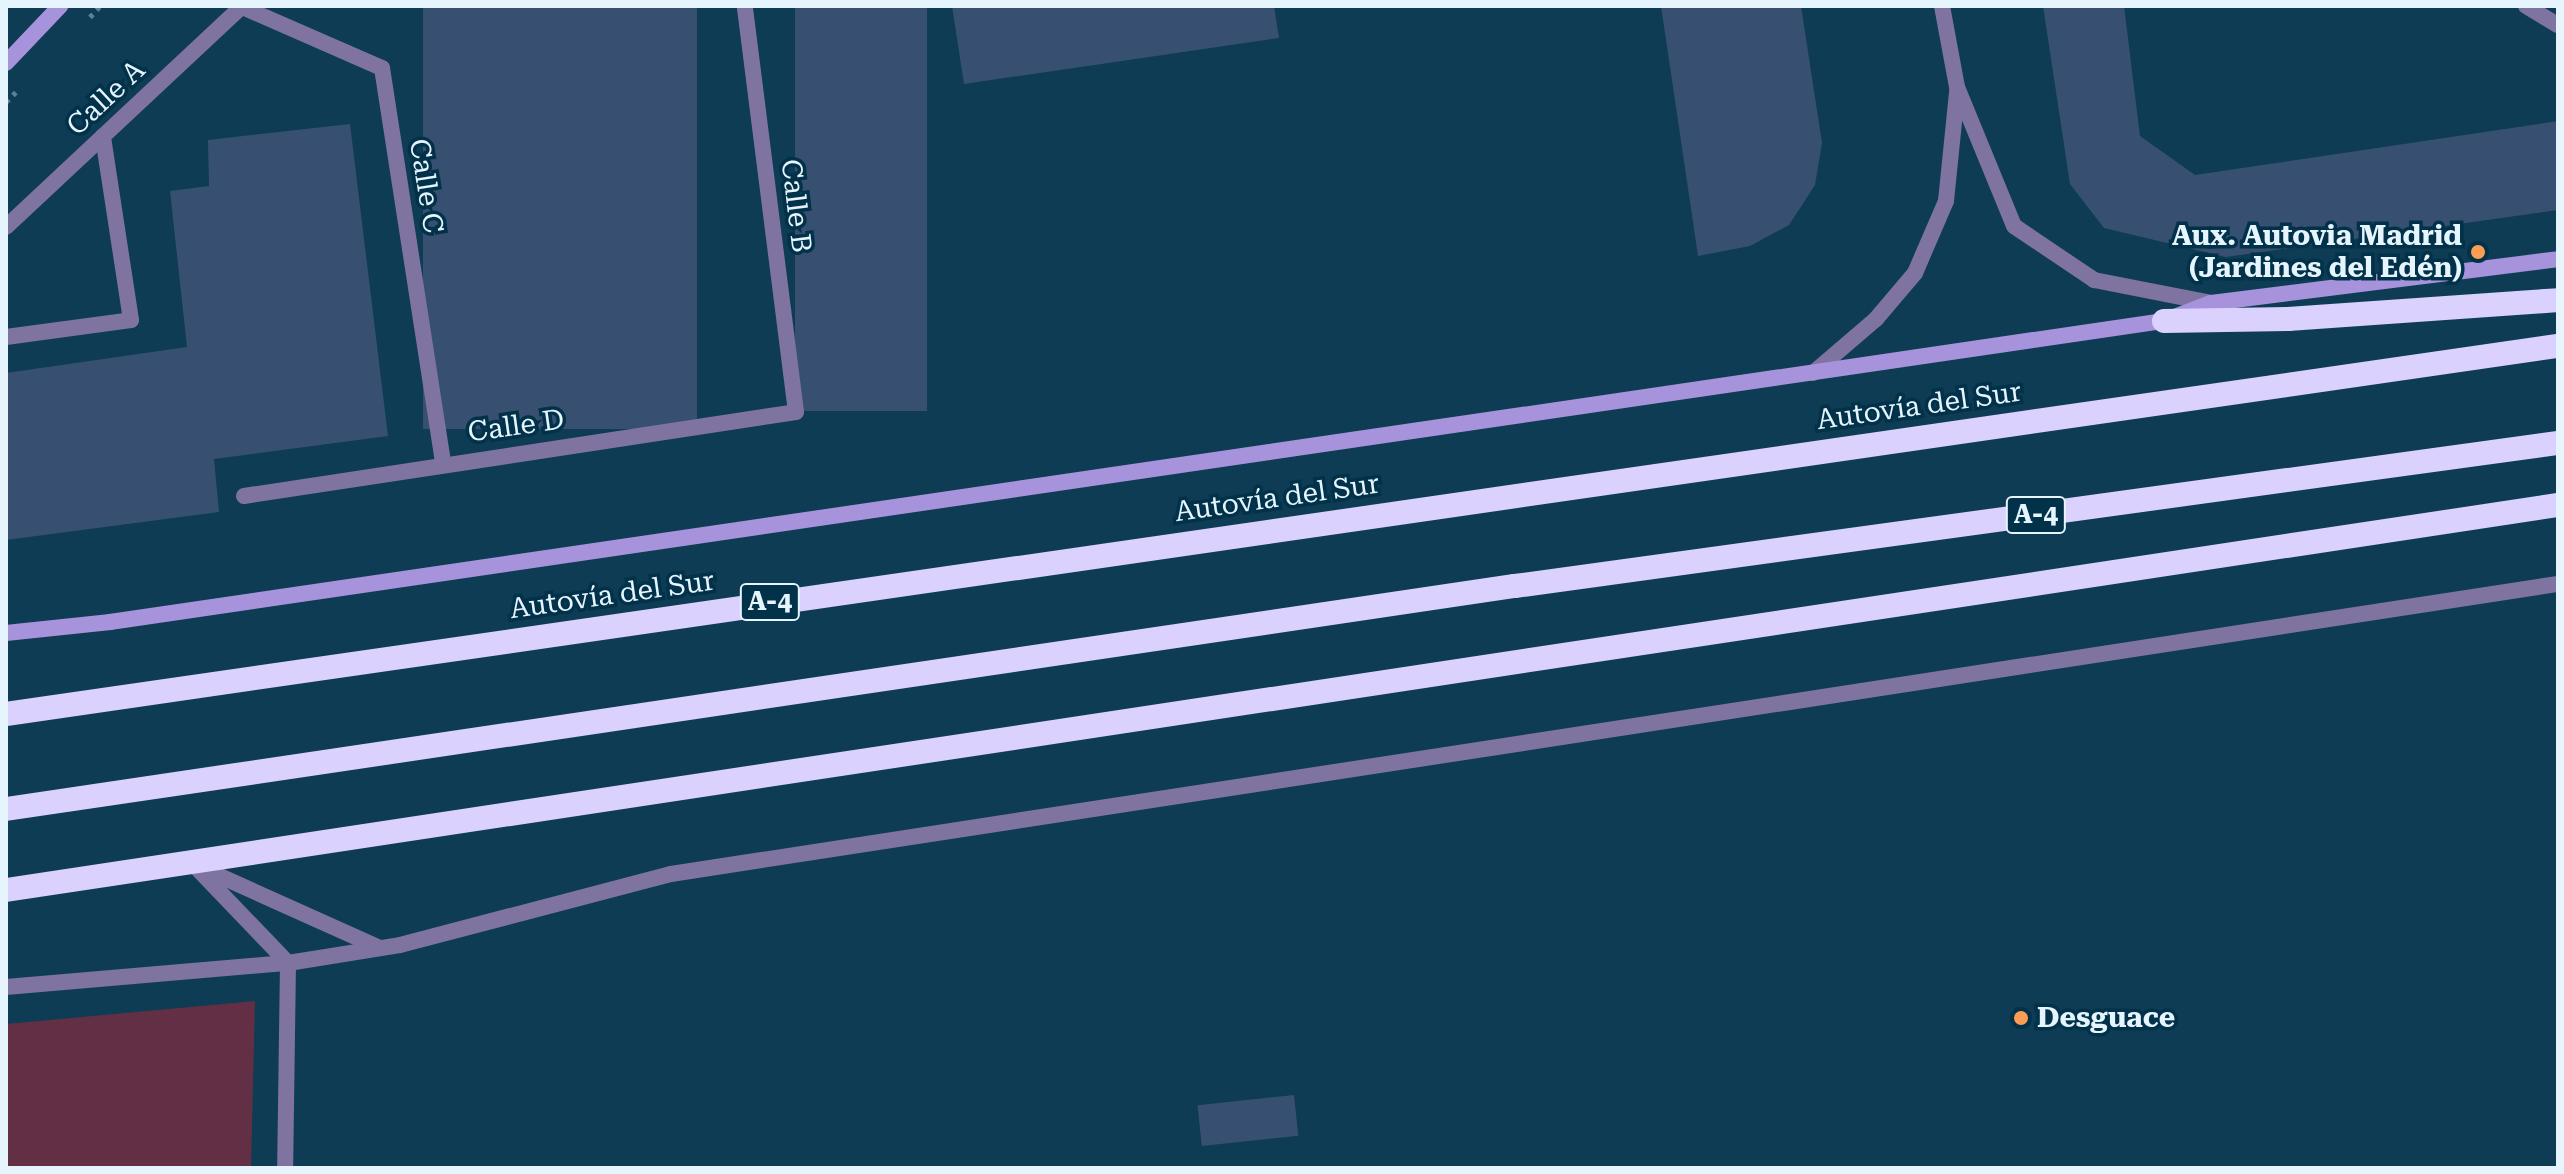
<!DOCTYPE html>
<html>
<head>
<meta charset="utf-8">
<style>
	body { margin:0 }
	#map { position:relative; width:2564px; height:1174px; overflow:hidden; background:#0e3c54; font-family:"Roboto Serif",serif }
	div>[style] { position:absolute }
	.green>* { inset:0; background:#632f44 }
	.building>* { inset:0; background:#375071; transform-origin:0 0 }
	.path>* { height:5px; margin-top:-2.5px; transform-origin:0; background:repeating-linear-gradient(90deg,#5e8093 0 4px,transparent 0 10px) }
	.lane>* { height:16px; margin:-8px; padding:0 8px; transform-origin:8px; border-radius:8px; background:#7f73a1 }
	.street>* { height:16px; margin:-8px; padding:0 8px; transform-origin:8px; border-radius:8px; background:#7f73a1 }
	.secondary>* { height:16px; margin:-8px; padding:0 8px; transform-origin:8px; border-radius:8px; background:#a793dc }
	.highway>* { height:24px; margin:-12px; padding:0 12px; transform-origin:12px; border-radius:12px; background:#dbd1fe }
	.dots>* { width:22px; height:22px; translate:-50% -50%; box-sizing:border-box; border:4px solid #013249; border-radius:50% }
	span { translate:-50% -50%; white-space:nowrap; text-align:center; line-height:1.15; -webkit-text-stroke:7px #013249; paint-order:stroke }
	.shield-label span { padding:2px 6px; background:#013249; border:2px solid; border-radius:6px; -webkit-text-stroke-width:0 }
	.shield-label { font-size:26px; color:#e6f4fd; font-weight:700 }
	.street-label { font-size:28px; color:#e6f4fd }
	.poi-label { font-size:28px; color:#e6f4fd; font-weight:700 }
	.right { translate:-100% -50%; text-align:right }
	.left { translate:0 -50%; text-align:left }
	.frame { position:absolute; inset:0; border:8px solid #e6f4fd; pointer-events:none }
</style>
</head>
<body>
<div id="map">
	<div class="green">
		<div style="clip-path:polygon(255px 1001px,251px 1168px,6px 1168px,6px 1024px)"></div>
	</div>
	<div class="building">
		<div style="left:423px;top:6px;width:274px;height:423px"></div>
		<div style="left:795px;top:6px;width:132px;height:405px"></div>
		<div style="clip-path:polygon(952px 6px,1274px 6px,1279px 38px,964px 84px)"></div>
		<div style="clip-path:polygon(1661px 6px,1801px 6px,1822px 143px,1815px 185px,1789px 225px,1750px 246px,1698px 256px)"></div>
		<div style="clip-path:polygon(2043px 6px,2124px 6px,2140px 136px,2195px 175px,2558px 121px,2558px 210px,2226px 257px,2104px 228px,2070px 184px)"></div>
		<div style="clip-path:polygon(350px 124px,388px 436px,214px 459px,219px 512px,6px 540px,6px 373px,187px 347px,170px 191px,209px 186px,208px 140px)"></div>
		<div style="left:1294px;top:1095px;width:41px;height:97px;rotate:84deg"></div>
	</div>
	<div class="path">
		<div style="left:90px;top:17px;width:15px;rotate:-48deg"></div>
		<div style="left:6px;top:102px;width:14px;rotate:-45deg"></div>
	</div>
	<div class="lane">
		<div style="left:240px;top:6px;width:155px;rotate:23.6deg"></div>
		<div style="left:382px;top:68px;width:400px;rotate:81.2deg"></div>
		<div style="left:6px;top:227px;width:323px;rotate:-43.1deg"></div>
		<div style="left:6px;top:337px;width:126px;rotate:-7.7deg"></div>
		<div style="left:131px;top:320px;width:186px;rotate:-98.7deg"></div>
		<div style="left:244px;top:496px;width:558px;rotate:-8.65deg"></div>
		<div style="left:796px;top:412px;width:409px;rotate:-97.2deg"></div>
		<div style="left:193px;top:864px;width:205px;rotate:24.2deg"></div>
		<div style="left:6px;top:987px;width:283px;rotate:-4.9deg"></div>
		<div style="left:288px;top:963px;width:113px;rotate:-9.1deg"></div>
		<div style="left:400px;top:945px;width:280px;rotate:-14.7deg"></div>
		<div style="left:671px;top:874px;width:1909px;rotate:-8.74deg"></div>
	</div>
	<div class="street">
		<div style="left:1942px;top:6px;width:82px;rotate:79.5deg"></div>
		<div style="left:1957px;top:87px;width:150px;rotate:67.7deg"></div>
		<div style="left:2014px;top:226px;width:97px;rotate:34deg"></div>
		<div style="left:2094px;top:280px;width:119px;rotate:11.1deg"></div>
		<div style="left:2526px;top:6px;width:37px;rotate:31deg"></div>
		<div style="left:1813px;top:373px;width:83px;rotate:-40.6deg"></div>
		<div style="left:1876px;top:319px;width:60px;rotate:-49.7deg"></div>
		<div style="left:1915px;top:273px;width:78px;rotate:-66.7deg"></div>
		<div style="left:1946px;top:201px;width:110px;rotate:-84.2deg"></div>
		<div style="left:192px;top:863px;width:139px;rotate:46.2deg"></div>
		<div style="left:288px;top:963px;width:205px;rotate:90.8deg"></div>
	</div>
	<div class="secondary">
		<div style="left:6px;top:63px;width:79px;rotate:-46.5deg"></div>
		<div style="left:6px;top:633px;width:105px;rotate:-6deg"></div>
		<div style="left:110px;top:622px;width:2076px;rotate:-8.34deg"></div>
		<div style="left:2164px;top:321px;width:50px;rotate:-21deg"></div>
		<div style="left:2211px;top:303px;width:350px;rotate:-7.2deg"></div>
	</div>
	<div class="highway">
		<div style="left:2164px;top:321px;width:124px;rotate:-0.9deg"></div>
		<div style="left:2288px;top:319px;width:271px;rotate:-4deg"></div>
		<div style="left:6px;top:714px;width:2578px;rotate:-8.21deg"></div>
		<div style="left:6px;top:809px;width:1525px;rotate:-8.41deg"></div>
		<div style="left:1515px;top:586px;width:1053px;rotate:-7.81deg"></div>
		<div style="left:6px;top:890px;width:2581px;rotate:-8.58deg"></div>
	</div>
	<div class="dots">
		<div style="left:2478px;top:252px;background:#fc9d54"></div>
		<div style="left:2021px;top:1018px;background:#fc9d54"></div>
	</div>
	<div class="shield-label">
		<span style="left:2036px;top:515px">A-4</span>
		<span style="left:770px;top:602px">A-4</span>
	</div>
	<div class="street-label">
		<span style="left:106px;top:98px;rotate:-43deg">Calle A</span>
		<span style="left:426px;top:186px;rotate:81deg">Calle C</span>
		<span style="left:796px;top:206px;rotate:83deg">Calle B</span>
		<span style="left:1919px;top:406px;rotate:-8deg">Autovía del Sur</span>
		<span style="left:516px;top:426px;rotate:-8deg">Calle D</span>
		<span style="left:1277px;top:498px;rotate:-8deg">Autovía del Sur</span>
		<span style="left:612px;top:595px;rotate:-8deg">Autovía del Sur</span>
	</div>
	<div class="poi-label">
		<span class="right" style="left:2462px;top:252px">Aux. Autovia Madrid<br>(Jardines del Edén)</span>
		<span class="left" style="left:2037px;top:1018px">Desguace</span>
	</div>
	<div class="frame"></div>
</div>
</body>
</html>
